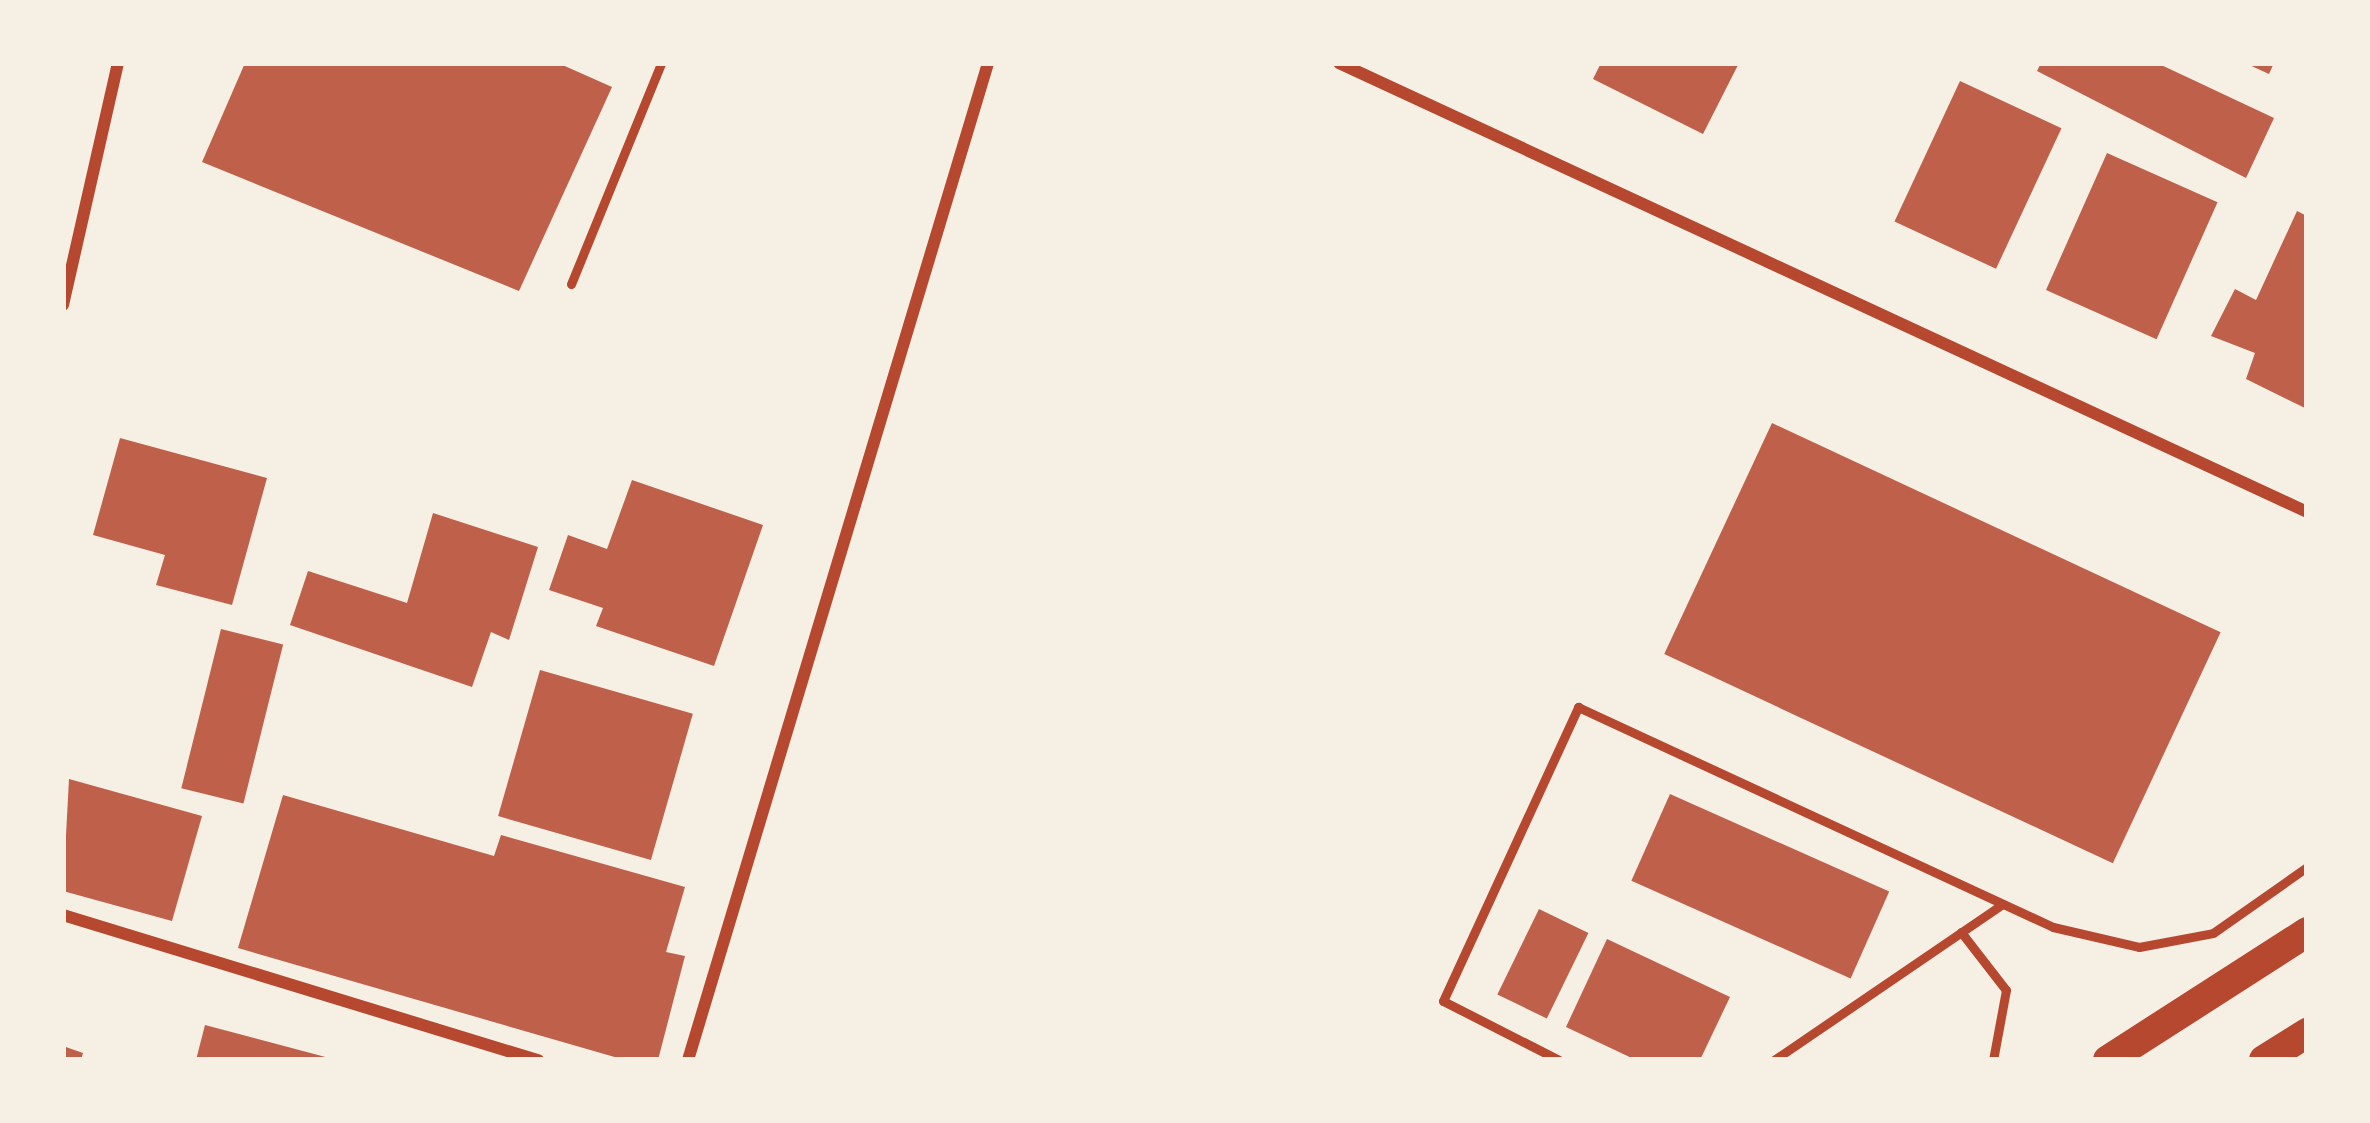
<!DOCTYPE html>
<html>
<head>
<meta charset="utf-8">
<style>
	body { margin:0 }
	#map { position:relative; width:2370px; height:1123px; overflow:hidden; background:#f6efe4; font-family:"DejaVu Sans",sans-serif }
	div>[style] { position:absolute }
	.building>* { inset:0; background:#bf614a; transform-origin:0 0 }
	.service>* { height:9px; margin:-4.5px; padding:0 4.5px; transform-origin:4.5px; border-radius:4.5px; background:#b5482f }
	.minor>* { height:12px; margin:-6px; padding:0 6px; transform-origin:6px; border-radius:6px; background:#b5482f }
	.primary>* { height:30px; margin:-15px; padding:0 15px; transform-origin:15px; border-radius:15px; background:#b5482f }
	span { translate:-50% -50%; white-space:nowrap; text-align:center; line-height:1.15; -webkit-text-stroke:12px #f6efe4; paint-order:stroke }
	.frame { position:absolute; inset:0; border:66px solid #f6efe4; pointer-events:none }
</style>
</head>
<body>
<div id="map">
	<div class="building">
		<div style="clip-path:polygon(245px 63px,558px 63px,612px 87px,519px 291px,202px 162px)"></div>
		<div style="clip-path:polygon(1601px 63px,1739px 63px,1703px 134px,1593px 79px)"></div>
		<div style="clip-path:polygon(2041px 63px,2157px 63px,2274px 118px,2246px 178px,2037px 71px)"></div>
		<div style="clip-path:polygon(2245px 63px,2274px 63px,2269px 74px)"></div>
		<div style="left:1960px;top:81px;width:112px;height:155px;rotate:25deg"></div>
		<div style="left:2107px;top:153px;width:121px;height:150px;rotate:24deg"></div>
		<div style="clip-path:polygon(2297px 211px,2307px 216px,2307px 409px,2246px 379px,2255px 353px,2211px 336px,2235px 289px,2256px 300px)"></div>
		<div style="left:1772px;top:423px;width:495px;height:255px;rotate:25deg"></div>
		<div style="clip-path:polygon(120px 438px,267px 478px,232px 605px,156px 585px,165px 555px,93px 535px)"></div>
		<div style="clip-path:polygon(632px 480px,763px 525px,714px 666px,596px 626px,603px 608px,549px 590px,568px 535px,607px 549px)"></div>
		<div style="clip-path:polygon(433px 513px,538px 547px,509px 640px,491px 632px,472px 687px,290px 625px,308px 571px,407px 603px)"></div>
		<div style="left:221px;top:629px;width:64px;height:164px;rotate:14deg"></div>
		<div style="left:540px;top:670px;width:159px;height:152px;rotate:16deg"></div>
		<div style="clip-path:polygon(69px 779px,202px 816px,172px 921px,63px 891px)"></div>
		<div style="left:1670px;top:794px;width:240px;height:95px;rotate:24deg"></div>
		<div style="clip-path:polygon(283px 795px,494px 856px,501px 835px,685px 887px,666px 952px,685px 956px,658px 1060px,625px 1060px,238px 948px)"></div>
		<div style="left:1539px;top:909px;width:55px;height:95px;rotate:26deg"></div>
		<div style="clip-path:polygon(1607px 939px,1730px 997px,1700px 1060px,1636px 1060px,1566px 1027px)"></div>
		<div style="clip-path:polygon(205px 1025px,333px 1059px,333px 1060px,196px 1060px)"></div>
		<div style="clip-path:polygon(63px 1046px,83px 1053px,81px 1060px,63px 1060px)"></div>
	</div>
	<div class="service">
		<div style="left:571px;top:284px;width:239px;rotate:-67.8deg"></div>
		<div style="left:1961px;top:932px;width:73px;rotate:52.2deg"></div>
		<div style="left:2006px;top:990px;width:71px;rotate:100.5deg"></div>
		<div style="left:1559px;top:1060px;width:130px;rotate:-153deg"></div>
		<div style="left:1443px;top:1001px;width:324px;rotate:-65.3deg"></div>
		<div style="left:1578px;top:707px;width:523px;rotate:24.85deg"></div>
		<div style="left:2053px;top:927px;width:88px;rotate:13.1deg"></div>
		<div style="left:2139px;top:947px;width:75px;rotate:-10.7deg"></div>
		<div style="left:2213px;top:933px;width:115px;rotate:-35.1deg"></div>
		<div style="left:1774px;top:1060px;width:277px;rotate:-34.3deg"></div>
	</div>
	<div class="minor">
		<div style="left:1339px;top:63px;width:1067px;rotate:24.88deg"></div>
		<div style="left:63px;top:305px;width:248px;rotate:-77.2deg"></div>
		<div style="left:63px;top:915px;width:497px;rotate:17deg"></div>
		<div style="left:688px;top:1060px;width:1041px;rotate:-73.25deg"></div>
	</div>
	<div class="primary">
		<div style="left:2108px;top:1060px;width:237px;rotate:-32.7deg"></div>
		<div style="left:2264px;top:1060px;width:51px;rotate:-32.1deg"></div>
	</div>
	<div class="frame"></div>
</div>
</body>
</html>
